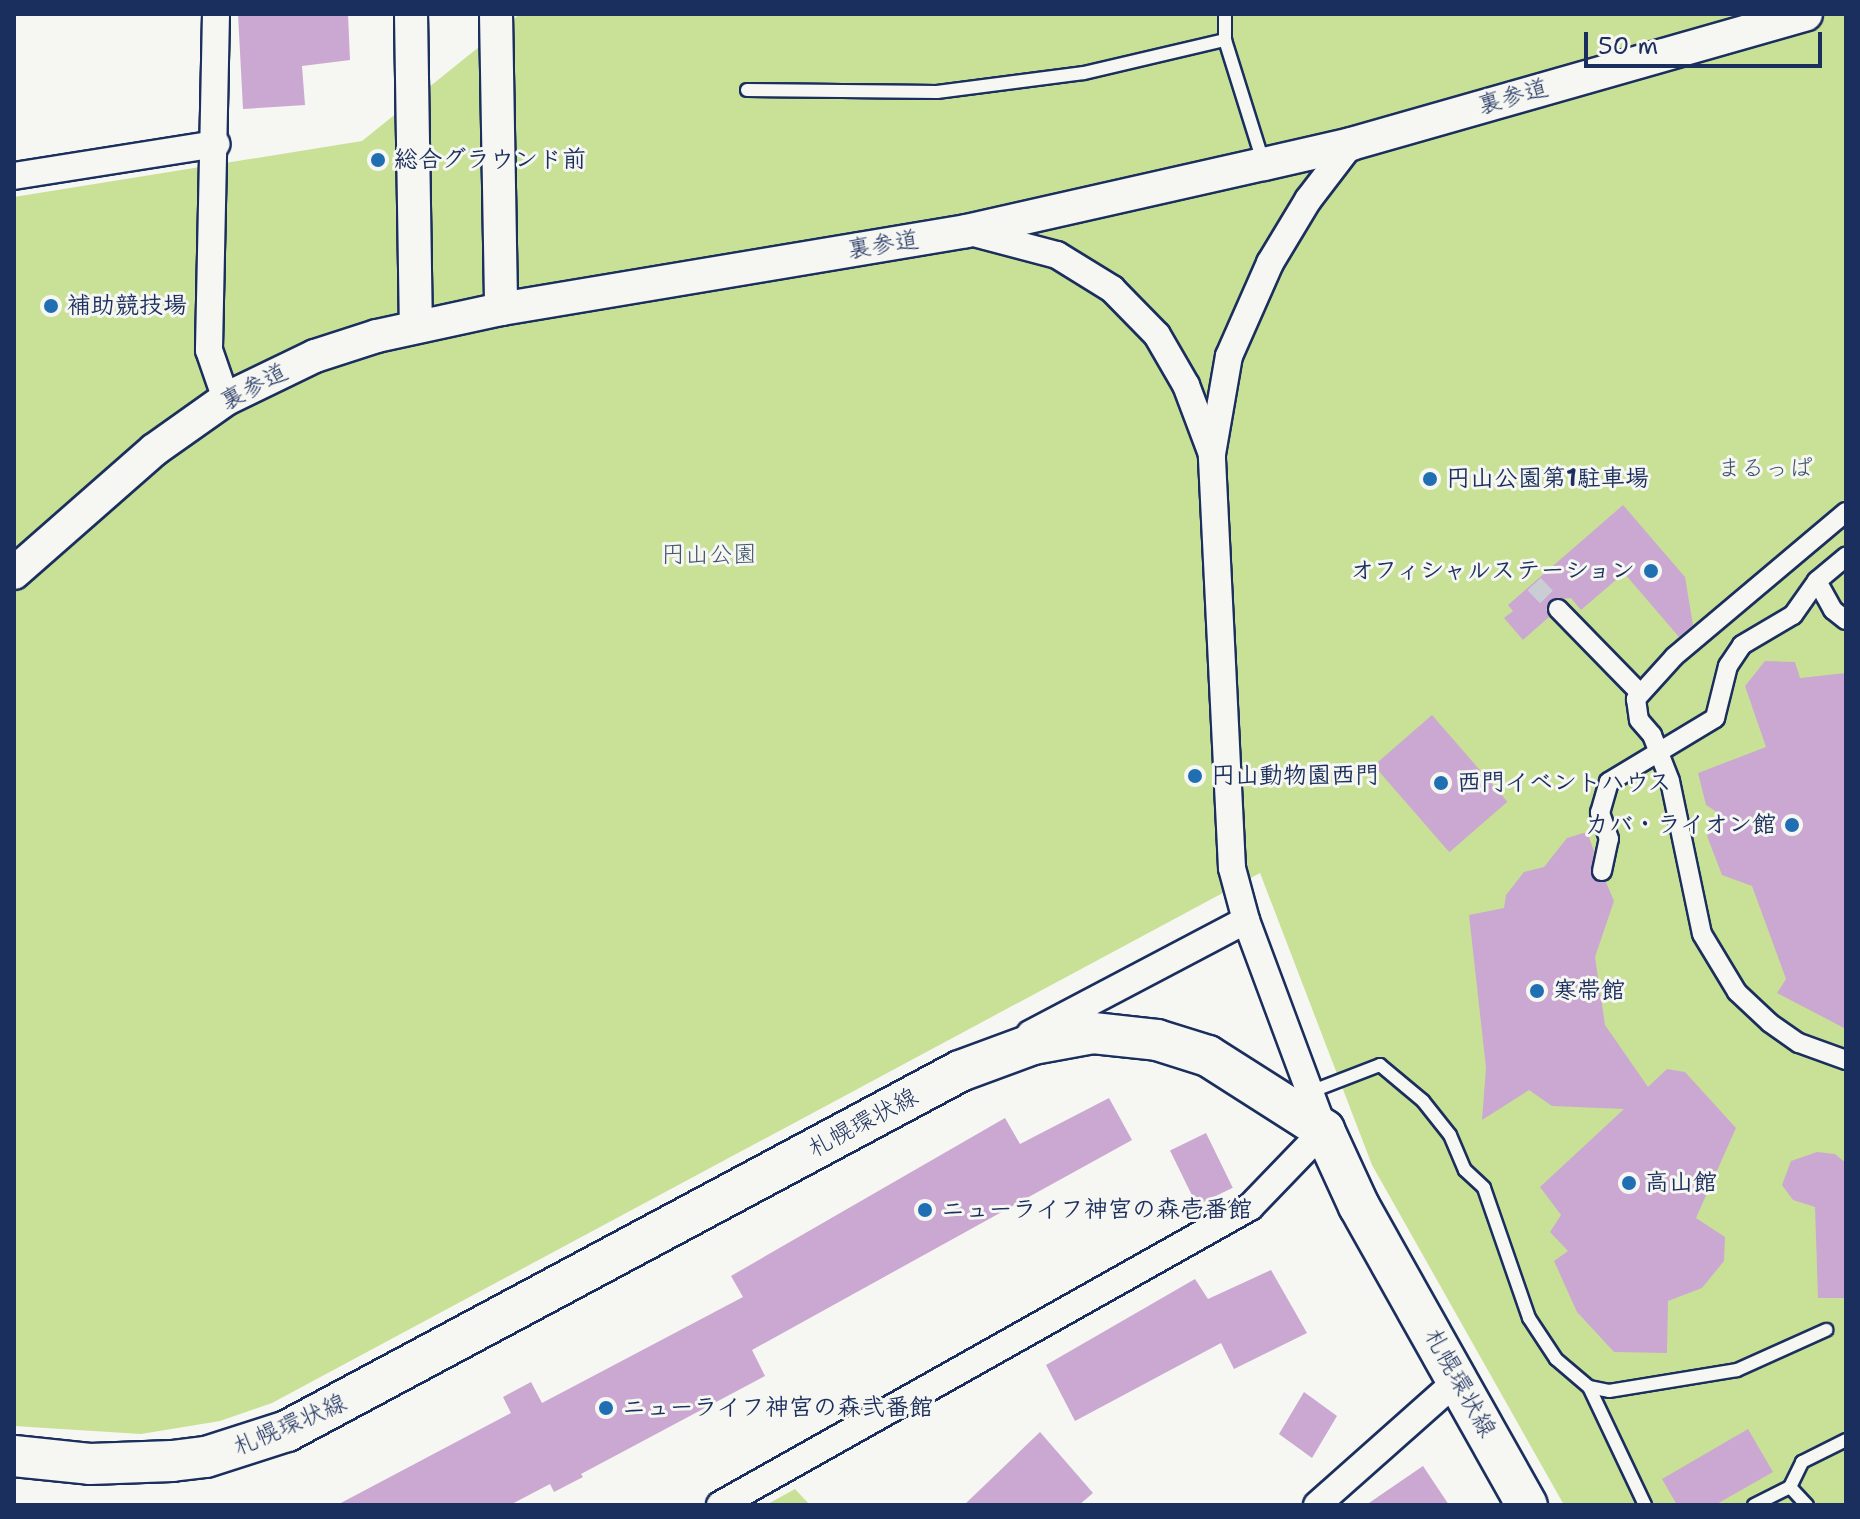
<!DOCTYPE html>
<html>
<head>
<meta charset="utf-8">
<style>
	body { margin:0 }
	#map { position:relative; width:1860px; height:1519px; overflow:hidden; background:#f6f6f2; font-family:"Shantell Sans","Klee One",sans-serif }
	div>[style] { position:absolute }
	.green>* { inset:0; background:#c9e197 }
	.building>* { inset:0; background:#cba8d1; transform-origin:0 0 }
	.pedestrian-tunnel>* { height:18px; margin-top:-9px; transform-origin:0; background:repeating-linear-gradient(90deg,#caced4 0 18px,transparent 0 27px) }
	.roads { filter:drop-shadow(2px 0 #1b2f5e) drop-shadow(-2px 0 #1b2f5e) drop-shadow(0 2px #1b2f5e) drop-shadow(0 -2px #1b2f5e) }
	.service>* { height:12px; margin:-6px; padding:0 6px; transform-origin:6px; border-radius:6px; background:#f6f6f2 }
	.pedestrian>* { height:18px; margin:-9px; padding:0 9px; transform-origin:9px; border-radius:9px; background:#f6f6f2 }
	.minor>* { height:26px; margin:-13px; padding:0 13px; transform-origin:13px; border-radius:13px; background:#f6f6f2 }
	.tertiary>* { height:32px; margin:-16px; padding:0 16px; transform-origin:16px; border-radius:16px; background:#f6f6f2 }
	.primary>* { height:40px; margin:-20px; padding:0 20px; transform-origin:20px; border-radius:20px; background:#f6f6f2 }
	.dots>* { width:22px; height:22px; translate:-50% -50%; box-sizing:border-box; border:4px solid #f6f6f2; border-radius:50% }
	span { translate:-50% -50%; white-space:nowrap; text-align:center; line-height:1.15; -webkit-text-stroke:6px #f6f6f2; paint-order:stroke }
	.street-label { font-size:24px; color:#1b2f5e }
	.poi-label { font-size:24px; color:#1b2f5e; font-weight:700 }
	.left { translate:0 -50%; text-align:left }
	.right { translate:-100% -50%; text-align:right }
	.park-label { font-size:24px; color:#3e5369 }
	.frame { position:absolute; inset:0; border:16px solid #1b2f5e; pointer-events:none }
	.scale { position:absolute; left:1584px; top:32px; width:238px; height:36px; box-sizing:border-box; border:4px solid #1b2f5e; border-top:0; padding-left:10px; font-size:24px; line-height:28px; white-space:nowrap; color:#1b2f5e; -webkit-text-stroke:6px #f6f6f2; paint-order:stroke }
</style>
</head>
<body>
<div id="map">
	<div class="green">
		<div style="clip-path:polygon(520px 14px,1846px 14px,1846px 1505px,1564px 1505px,1372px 1165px,1260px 873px,272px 1403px,220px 1421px,141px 1434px,14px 1426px,14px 197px,362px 141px)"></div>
		<div style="clip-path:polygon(795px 1489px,810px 1505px,766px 1505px)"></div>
	</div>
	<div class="building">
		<div style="clip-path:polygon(238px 14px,348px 14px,350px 60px,302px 66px,305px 105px,243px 109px)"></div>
		<div style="clip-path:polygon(1623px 505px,1685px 577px,1693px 625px,1679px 637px,1624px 573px,1581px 610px,1571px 598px,1550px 600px,1549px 617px,1523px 640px,1504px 618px,1513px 611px,1508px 605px)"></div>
		<div style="clip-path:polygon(1765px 661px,1795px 662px,1800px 678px,1846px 673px,1846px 1029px,1777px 993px,1786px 979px,1752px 886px,1722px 875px,1707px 836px,1723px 816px,1706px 805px,1698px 773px,1766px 747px,1745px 686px)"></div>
		<div style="left:1432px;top:715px;width:115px;height:77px;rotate:49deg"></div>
		<div style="clip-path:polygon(1587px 832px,1594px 851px,1591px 875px,1606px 882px,1614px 901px,1595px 957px,1605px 1025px,1648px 1087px,1667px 1069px,1685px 1072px,1736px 1128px,1696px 1218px,1725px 1237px,1724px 1261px,1702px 1288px,1668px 1301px,1667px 1353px,1614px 1352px,1577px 1312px,1554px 1261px,1568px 1251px,1550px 1232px,1561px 1215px,1540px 1187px,1624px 1109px,1552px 1106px,1529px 1090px,1482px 1120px,1486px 1068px,1469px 915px,1504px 908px,1506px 895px,1524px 872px,1544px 867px,1567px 838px)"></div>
		<div style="clip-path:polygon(1109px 1098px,1132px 1140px,752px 1350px,765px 1376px,581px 1474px,583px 1477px,554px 1492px,550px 1484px,510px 1505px,337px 1505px,511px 1413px,503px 1397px,531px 1382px,542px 1403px,743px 1297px,731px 1276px,1005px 1118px,1020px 1144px)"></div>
		<div style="left:1206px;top:1133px;width:61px;height:40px;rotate:64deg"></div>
		<div style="clip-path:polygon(1817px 1152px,1835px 1154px,1846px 1163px,1846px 1298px,1818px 1298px,1815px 1207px,1793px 1200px,1782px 1185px,1791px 1161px)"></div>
		<div style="clip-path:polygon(1271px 1270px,1307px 1333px,1234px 1369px,1221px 1343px,1075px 1421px,1046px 1365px,1195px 1279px,1208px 1299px)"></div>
		<div style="clip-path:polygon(1304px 1392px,1337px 1416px,1312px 1458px,1279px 1434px)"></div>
		<div style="clip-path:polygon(1748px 1429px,1773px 1472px,1715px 1505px,1677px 1505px,1662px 1479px)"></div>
		<div style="clip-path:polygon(1040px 1432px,1093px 1493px,1079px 1505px,964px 1505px)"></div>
		<div style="clip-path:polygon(1423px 1466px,1449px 1505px,1366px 1505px)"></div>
	</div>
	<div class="pedestrian-tunnel">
		<div style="left:1534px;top:584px;width:35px;rotate:46deg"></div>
	</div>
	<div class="roads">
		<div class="service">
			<div style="left:1225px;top:14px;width:26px;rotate:90deg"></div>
			<div style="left:1225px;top:40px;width:127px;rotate:72.6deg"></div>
			<div style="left:747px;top:90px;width:190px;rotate:0.6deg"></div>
			<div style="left:937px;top:92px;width:148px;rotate:-7.4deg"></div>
			<div style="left:1084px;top:73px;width:145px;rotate:-13.2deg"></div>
			<div style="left:1310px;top:1092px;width:75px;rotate:-21.1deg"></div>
			<div style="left:1380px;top:1065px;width:56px;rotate:39.9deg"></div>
			<div style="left:1423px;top:1101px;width:43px;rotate:51.5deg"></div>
			<div style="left:1450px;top:1135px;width:38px;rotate:67deg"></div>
			<div style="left:1465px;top:1170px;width:26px;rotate:43deg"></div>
			<div style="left:1484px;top:1188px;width:138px;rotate:70.9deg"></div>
			<div style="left:1529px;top:1318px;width:49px;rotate:56.6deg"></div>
			<div style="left:1556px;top:1359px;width:43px;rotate:40.3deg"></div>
			<div style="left:1589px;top:1387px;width:131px;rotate:64.6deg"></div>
			<div style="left:1589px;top:1387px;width:20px;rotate:11deg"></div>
			<div style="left:1609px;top:1391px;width:130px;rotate:-9.3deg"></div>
			<div style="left:1737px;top:1370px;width:98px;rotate:-24.2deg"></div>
			<div style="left:1790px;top:1487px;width:25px;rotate:47deg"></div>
			<div style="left:1754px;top:1505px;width:40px;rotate:-26.6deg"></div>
			<div style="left:1790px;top:1487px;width:28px;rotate:-64deg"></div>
			<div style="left:1802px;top:1462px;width:49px;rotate:-26.6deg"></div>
		</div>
		<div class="pedestrian">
			<div style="left:1846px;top:512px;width:225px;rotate:139.9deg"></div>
			<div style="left:1674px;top:657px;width:57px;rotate:132.1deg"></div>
			<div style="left:1636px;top:699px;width:21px;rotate:82deg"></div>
			<div style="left:1639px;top:720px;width:20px;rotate:49deg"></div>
			<div style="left:1652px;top:735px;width:49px;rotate:68.6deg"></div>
			<div style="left:1670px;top:781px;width:156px;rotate:78.2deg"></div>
			<div style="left:1702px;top:934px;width:68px;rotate:58.9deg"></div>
			<div style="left:1737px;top:992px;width:45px;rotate:43.2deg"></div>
			<div style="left:1770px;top:1023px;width:35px;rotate:35deg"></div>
			<div style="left:1799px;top:1043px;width:50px;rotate:19.9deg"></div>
			<div style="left:1817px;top:581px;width:33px;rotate:61deg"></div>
			<div style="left:1833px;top:610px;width:16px;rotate:38deg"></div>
			<div style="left:1558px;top:609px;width:117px;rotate:45.7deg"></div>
			<div style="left:1602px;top:871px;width:33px;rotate:-78deg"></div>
			<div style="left:1609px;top:839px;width:28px;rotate:-109deg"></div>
			<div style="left:1600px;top:813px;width:32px;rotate:-74deg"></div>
			<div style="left:1609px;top:782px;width:124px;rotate:-31.1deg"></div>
			<div style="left:1715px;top:718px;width:54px;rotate:-76deg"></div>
			<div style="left:1728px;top:666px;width:25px;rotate:-56deg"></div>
			<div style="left:1742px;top:645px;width:59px;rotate:-30.5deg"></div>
			<div style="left:1793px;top:615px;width:42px;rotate:-54.8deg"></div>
			<div style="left:1817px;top:581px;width:38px;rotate:-40deg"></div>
		</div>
		<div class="minor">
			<div style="left:216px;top:14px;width:336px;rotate:91.2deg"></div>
			<div style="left:209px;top:350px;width:52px;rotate:70.9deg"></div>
			<div style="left:14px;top:176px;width:205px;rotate:-9deg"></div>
			<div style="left:966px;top:231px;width:94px;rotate:14.8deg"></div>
			<div style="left:1057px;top:255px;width:65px;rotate:31.7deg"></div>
			<div style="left:1112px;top:289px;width:64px;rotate:45.6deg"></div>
			<div style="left:1157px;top:335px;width:58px;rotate:59.9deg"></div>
			<div style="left:1186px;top:385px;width:74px;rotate:69.4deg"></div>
			<div style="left:1030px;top:1034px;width:244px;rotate:-27.8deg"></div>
			<div style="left:720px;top:1505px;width:608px;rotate:-29.35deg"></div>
			<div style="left:1250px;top:1207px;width:107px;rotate:-46.1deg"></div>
			<div style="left:1324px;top:1130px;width:224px;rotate:-110.4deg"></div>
			<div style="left:1246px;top:920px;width:54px;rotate:-105.1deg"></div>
			<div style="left:1232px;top:868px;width:414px;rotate:-92.8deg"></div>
			<div style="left:1212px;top:454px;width:99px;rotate:-80.2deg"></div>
			<div style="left:1229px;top:356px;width:102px;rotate:-66.2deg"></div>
			<div style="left:1270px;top:263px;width:74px;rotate:-58.9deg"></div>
			<div style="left:1308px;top:200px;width:71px;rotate:-52.5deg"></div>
			<div style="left:1317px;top:1505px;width:190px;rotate:-41.6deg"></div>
		</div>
		<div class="tertiary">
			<div style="left:411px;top:14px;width:311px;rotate:89.1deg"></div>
			<div style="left:496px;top:14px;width:295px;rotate:89deg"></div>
			<div style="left:14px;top:573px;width:186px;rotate:-41.3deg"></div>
			<div style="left:154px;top:450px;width:88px;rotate:-35.3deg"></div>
			<div style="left:226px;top:399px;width:99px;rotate:-25.8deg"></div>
			<div style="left:315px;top:356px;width:65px;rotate:-17.9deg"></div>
			<div style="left:377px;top:336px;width:127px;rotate:-12.3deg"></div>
			<div style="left:501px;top:309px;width:471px;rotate:-9.5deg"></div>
			<div style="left:966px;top:231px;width:305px;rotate:-12.7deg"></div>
			<div style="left:1264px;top:164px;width:89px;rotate:-12.9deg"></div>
			<div style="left:1351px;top:144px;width:473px;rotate:-15.9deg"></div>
		</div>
		<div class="primary">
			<div style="left:14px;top:1456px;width:76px;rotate:6deg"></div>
			<div style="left:90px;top:1464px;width:82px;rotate:-2.1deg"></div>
			<div style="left:172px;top:1461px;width:34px;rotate:-7deg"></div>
			<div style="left:206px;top:1457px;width:85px;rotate:-17.8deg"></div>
			<div style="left:287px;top:1431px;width:763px;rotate:-28.14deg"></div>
			<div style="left:960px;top:1071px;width:78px;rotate:-20.3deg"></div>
			<div style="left:1033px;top:1044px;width:61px;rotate:-10.4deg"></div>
			<div style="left:1093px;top:1033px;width:64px;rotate:6.2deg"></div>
			<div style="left:1157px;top:1040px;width:53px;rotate:17.4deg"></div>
			<div style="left:1208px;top:1056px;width:138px;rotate:32.5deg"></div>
			<div style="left:1324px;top:1130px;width:84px;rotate:65.3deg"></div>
			<div style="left:1359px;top:1206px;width:343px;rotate:60.7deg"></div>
		</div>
	</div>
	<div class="dots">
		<div style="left:378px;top:160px;background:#1f6fb2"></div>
		<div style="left:51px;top:306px;background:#1f6fb2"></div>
		<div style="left:1430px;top:479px;background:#1f6fb2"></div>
		<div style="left:1651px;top:571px;background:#1f6fb2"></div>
		<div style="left:1195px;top:776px;background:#1f6fb2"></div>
		<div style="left:1441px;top:783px;background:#1f6fb2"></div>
		<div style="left:1792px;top:825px;background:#1f6fb2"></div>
		<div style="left:1537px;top:991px;background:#1f6fb2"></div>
		<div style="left:1629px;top:1183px;background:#1f6fb2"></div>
		<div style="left:925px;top:1210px;background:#1f6fb2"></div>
		<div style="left:606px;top:1408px;background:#1f6fb2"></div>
	</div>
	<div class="street-label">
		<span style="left:1513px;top:97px;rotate:-16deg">裏参道</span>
		<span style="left:883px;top:245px;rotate:-9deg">裏参道</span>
		<span style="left:254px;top:387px;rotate:-28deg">裏参道</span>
		<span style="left:863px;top:1123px;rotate:-28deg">札幌環状線</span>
		<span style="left:1460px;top:1383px;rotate:61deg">札幌環状線</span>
		<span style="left:290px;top:1425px;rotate:-23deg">札幌環状線</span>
	</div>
	<div class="poi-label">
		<span class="left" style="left:394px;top:160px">総合グラウンド前</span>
		<span class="left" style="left:67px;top:306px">補助競技場</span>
		<span class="left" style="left:1446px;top:479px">円山公園第1駐車場</span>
		<span class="right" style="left:1635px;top:571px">オフィシャルステーション</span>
		<span class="left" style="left:1211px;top:776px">円山動物園西門</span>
		<span class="left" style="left:1457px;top:783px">西門イベントハウス</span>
		<span class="right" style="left:1776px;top:825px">カバ・ライオン館</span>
		<span class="left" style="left:1553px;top:991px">寒帯館</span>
		<span class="left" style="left:1645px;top:1183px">高山館</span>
		<span class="left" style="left:941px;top:1210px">ニューライフ神宮の森壱番館</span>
		<span class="left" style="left:622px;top:1408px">ニューライフ神宮の森弐番館</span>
	</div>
	<div class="park-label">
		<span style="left:1765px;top:469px">まるっぱ</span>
		<span style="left:709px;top:555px">円山公園</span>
	</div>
	<div class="frame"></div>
	<div class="scale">50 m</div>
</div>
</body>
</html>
